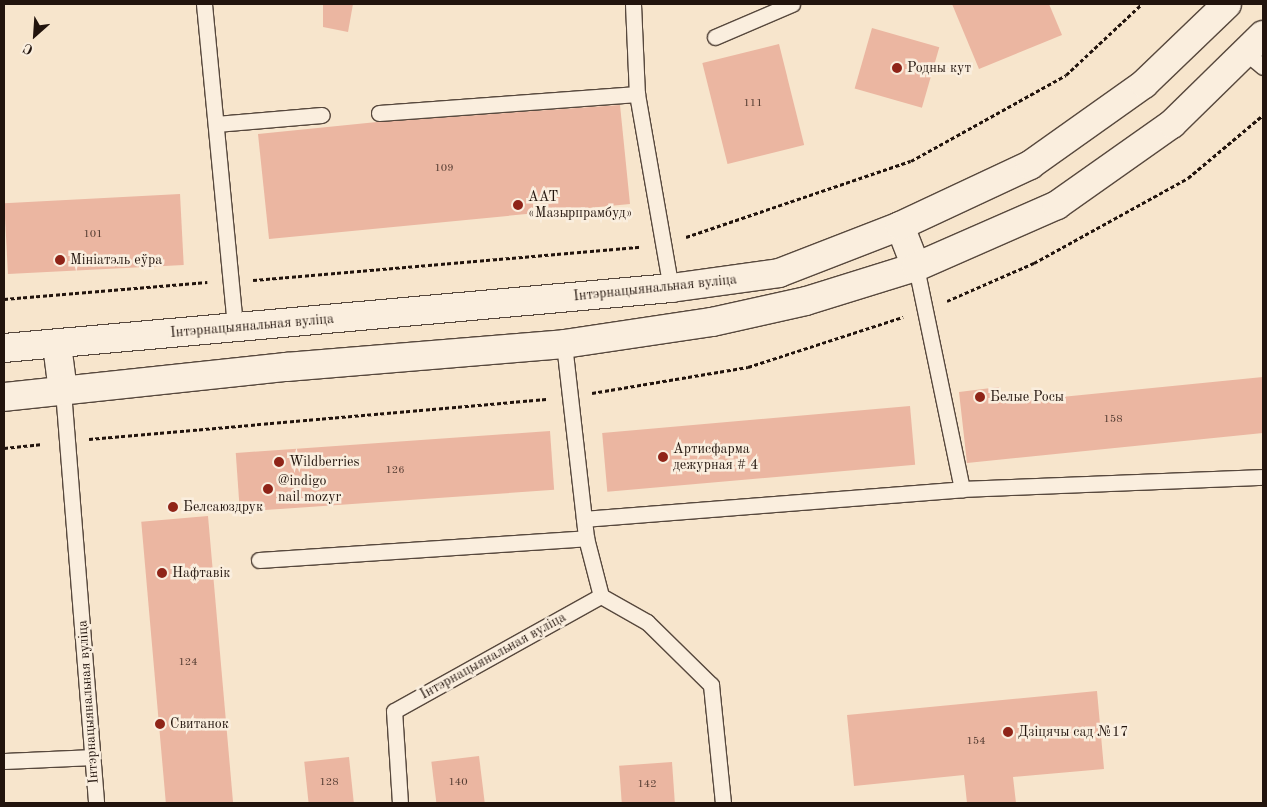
<!DOCTYPE html>
<html>
<head>
<meta charset="utf-8">
<style>
	body { margin:0 }
	#map { position:relative; width:1267px; height:807px; overflow:hidden; background:#f7e5cc; font-family:"Old Standard TT",serif }
	div>[style] { position:absolute }
	.building>* { inset:0; background:#ebb6a1; transform-origin:0 0 }
	.path>* { height:3px; margin-top:-1.5px; transform-origin:0; background:repeating-linear-gradient(90deg,#22140d 0 4px,transparent 0 6.5px) }
	.roads { filter:drop-shadow(1px 0 #57483d) drop-shadow(-1px 0 #57483d) drop-shadow(0 1px #57483d) drop-shadow(0 -1px #57483d) }
	.service>* { height:15px; margin:-7.5px; padding:0 7.5px; transform-origin:7.5px; border-radius:7.5px; background:#faeede }
	.tertiary>* { height:28px; margin:-14px; padding:0 14px; transform-origin:14px; border-radius:14px; background:#faeede }
	.secondary>* { height:28px; margin:-14px; padding:0 14px; transform-origin:14px; border-radius:14px; background:#faeede }
	.dots>* { width:14px; height:14px; translate:-50% -50%; box-sizing:border-box; border:2px solid #faeede; border-radius:50% }
	span { translate:-50% -50%; white-space:nowrap; text-align:center; line-height:1.15; -webkit-text-stroke:5px #faeede; paint-order:stroke }
	.number-label { font-size:11px; color:#543c32 }
	.number-label span { -webkit-text-stroke-width:0 }
	.poi-label { font-size:14px; color:#22140d }
	.left { translate:0 -50%; text-align:left }
	.street-label { font-size:14px; color:#22140d }
	.frame { position:absolute; inset:0; border:5px solid #22140d; pointer-events:none }
	.north { position:absolute; left:10px; top:10px; width:50px; height:50px; -webkit-text-stroke:4px #faeede; paint-order:stroke; rotate:206deg; font-size:14px; font-weight:700; line-height:20px; text-align:center; color:#22140d }
	.north::after { content:''; display:block; margin:auto; width:18px; height:22px; background:#22140d; clip-path:polygon(50% 0,100% 100%,50% 72%,0 100%) }
</style>
</head>
<body>
<div id="map">
	<div class="building">
		<div style="clip-path:polygon(323px 4px,353px 4px,348px 32px,323px 27px)"></div>
		<div style="clip-path:polygon(952px 4px,1049px 4px,1062px 35px,979px 69px)"></div>
		<div style="left:872px;top:28px;width:70px;height:63px;rotate:16deg"></div>
		<div style="left:779px;top:44px;width:104px;height:79px;rotate:76deg"></div>
		<div style="clip-path:polygon(620px 105px,630px 204px,269px 239px,258px 134px,377px 122px)"></div>
		<div style="left:180px;top:194px;width:71px;height:176px;rotate:87deg"></div>
		<div style="clip-path:polygon(1263px 377px,1263px 433px,967px 463px,959px 392px,999px 387px,1001px 403px)"></div>
		<div style="left:910px;top:406px;width:59px;height:309px;rotate:85deg"></div>
		<div style="left:550px;top:431px;width:59px;height:315px;rotate:86deg"></div>
		<div style="left:208px;top:516px;width:288px;height:67px;rotate:85deg"></div>
		<div style="clip-path:polygon(1097px 691px,1104px 769px,1013px 777px,1016px 803px,967px 803px,964px 775px,854px 786px,847px 715px)"></div>
		<div style="left:479px;top:756px;width:47px;height:48px;rotate:83deg"></div>
		<div style="left:349px;top:757px;width:46px;height:45px;rotate:84deg"></div>
		<div style="left:672px;top:762px;width:41px;height:53px;rotate:86deg"></div>
	</div>
	<div class="path">
		<div style="left:686px;top:237px;width:237px;rotate:-18.7deg"></div>
		<div style="left:911px;top:161px;width:177px;rotate:-29deg"></div>
		<div style="left:1066px;top:75px;width:104px;rotate:-43.1deg"></div>
		<div style="left:253px;top:280px;width:389px;rotate:-4.9deg"></div>
		<div style="left:4px;top:299px;width:204px;rotate:-4.8deg"></div>
		<div style="left:947px;top:301px;width:95px;rotate:-23.6deg"></div>
		<div style="left:1034px;top:263px;width:176px;rotate:-28.9deg"></div>
		<div style="left:1188px;top:178px;width:98px;rotate:-40deg"></div>
		<div style="left:592px;top:393px;width:158px;rotate:-9.5deg"></div>
		<div style="left:748px;top:367px;width:163px;rotate:-17.9deg"></div>
		<div style="left:89px;top:439px;width:459px;rotate:-5deg"></div>
		<div style="left:4px;top:448px;width:39px;rotate:-6deg"></div>
	</div>
	<div class="roads">
		<div class="service">
			<div style="left:204px;top:4px;width:324px;rotate:84.5deg"></div>
			<div style="left:633px;top:4px;width:90px;rotate:87.5deg"></div>
			<div style="left:637px;top:94px;width:197px;rotate:80.1deg"></div>
			<div style="left:715px;top:37px;width:84px;rotate:-23.2deg"></div>
			<div style="left:1245px;top:52px;width:23px;rotate:40deg"></div>
			<div style="left:379px;top:113px;width:259px;rotate:-4.2deg"></div>
			<div style="left:216px;top:124px;width:106px;rotate:-4.9deg"></div>
			<div style="left:916px;top:267px;width:227px;rotate:78.3deg"></div>
			<div style="left:564px;top:344px;width:195px;rotate:83.5deg"></div>
			<div style="left:586px;top:538px;width:60px;rotate:75.5deg"></div>
			<div style="left:63px;top:391px;width:413px;rotate:85.4deg"></div>
			<div style="left:584px;top:519px;width:379px;rotate:-4.5deg"></div>
			<div style="left:962px;top:489px;width:301px;rotate:-2.3deg"></div>
			<div style="left:259px;top:560px;width:328px;rotate:-3.8deg"></div>
			<div style="left:4px;top:761px;width:88px;rotate:-2.6deg"></div>
			<div style="left:400px;top:803px;width:92px;rotate:-93.7deg"></div>
			<div style="left:394px;top:711px;width:237px;rotate:-29.1deg"></div>
			<div style="left:601px;top:596px;width:53px;rotate:29.5deg"></div>
			<div style="left:647px;top:622px;width:90px;rotate:44.5deg"></div>
			<div style="left:711px;top:685px;width:119px;rotate:84.2deg"></div>
		</div>
		<div class="tertiary">
			<div style="left:900px;top:226px;width:44px;rotate:68.7deg"></div>
			<div style="left:57px;top:345px;width:46px;rotate:82.6deg"></div>
		</div>
		<div class="secondary">
			<div style="left:4px;top:348px;width:670px;rotate:-5.14deg"></div>
			<div style="left:671px;top:288px;width:109px;rotate:-7.9deg"></div>
			<div style="left:779px;top:273px;width:130px;rotate:-21.2deg"></div>
			<div style="left:900px;top:226px;width:144px;rotate:-25.1deg"></div>
			<div style="left:1030px;top:165px;width:140px;rotate:-35.4deg"></div>
			<div style="left:1144px;top:84px;width:115px;rotate:-43.9deg"></div>
			<div style="left:4px;top:397px;width:284px;rotate:-6.1deg"></div>
			<div style="left:286px;top:367px;width:279px;rotate:-4.7deg"></div>
			<div style="left:564px;top:344px;width:150px;rotate:-8.5deg"></div>
			<div style="left:712px;top:322px;width:96px;rotate:-12.6deg"></div>
			<div style="left:806px;top:301px;width:115px;rotate:-17.2deg"></div>
			<div style="left:916px;top:267px;width:154px;rotate:-23.7deg"></div>
			<div style="left:1057px;top:205px;width:141px;rotate:-35.2deg"></div>
			<div style="left:1172px;top:124px;width:127px;rotate:-44.4deg"></div>
		</div>
	</div>
	<div class="dots">
		<div style="left:897px;top:68px;background:#8f2418"></div>
		<div style="left:518px;top:205px;background:#8f2418"></div>
		<div style="left:60px;top:260px;background:#8f2418"></div>
		<div style="left:980px;top:397px;background:#8f2418"></div>
		<div style="left:663px;top:457px;background:#8f2418"></div>
		<div style="left:279px;top:462px;background:#8f2418"></div>
		<div style="left:268px;top:489px;background:#8f2418"></div>
		<div style="left:173px;top:507px;background:#8f2418"></div>
		<div style="left:162px;top:573px;background:#8f2418"></div>
		<div style="left:160px;top:724px;background:#8f2418"></div>
		<div style="left:1008px;top:732px;background:#8f2418"></div>
	</div>
	<div class="number-label">
		<span style="left:753px;top:104px">111</span>
		<span style="left:444px;top:169px">109</span>
		<span style="left:93px;top:235px">101</span>
		<span style="left:1113px;top:420px">158</span>
		<span style="left:395px;top:471px">126</span>
		<span style="left:188px;top:663px">124</span>
		<span style="left:976px;top:742px">154</span>
		<span style="left:329px;top:783px">128</span>
		<span style="left:458px;top:783px">140</span>
		<span style="left:647px;top:785px">142</span>
	</div>
	<div class="poi-label">
		<span class="left" style="left:907px;top:68px">Родны кут</span>
		<span class="left" style="left:528px;top:205px">ААТ<br>«Мазырпрамбуд»</span>
		<span class="left" style="left:70px;top:260px">Мініатэль еўра</span>
		<span class="left" style="left:990px;top:397px">Белые Росы</span>
		<span class="left" style="left:673px;top:457px">Артисфарма<br>дежурная # 4</span>
		<span class="left" style="left:289px;top:462px">Wildberries</span>
		<span class="left" style="left:278px;top:489px">@indigo<br>nail mozyr</span>
		<span class="left" style="left:183px;top:507px">Белсаюздрук</span>
		<span class="left" style="left:172px;top:573px">Нафтавік</span>
		<span class="left" style="left:170px;top:724px">Свитанок</span>
		<span class="left" style="left:1018px;top:732px">Дзіцячы сад №17</span>
	</div>
	<div class="street-label">
		<span style="left:655px;top:288px;rotate:-6deg">Інтэрнацыянальная вуліца</span>
		<span style="left:252px;top:326px;rotate:-5deg">Інтэрнацыянальная вуліца</span>
		<span style="left:493px;top:656px;rotate:-29deg">Інтэрнацыянальная вуліца</span>
		<span style="left:88px;top:702px;rotate:-94deg">Інтэрнацыянальная вуліца</span>
	</div>
	<div class="frame"></div>
	<div class="north">С</div>
</div>
</body>
</html>
